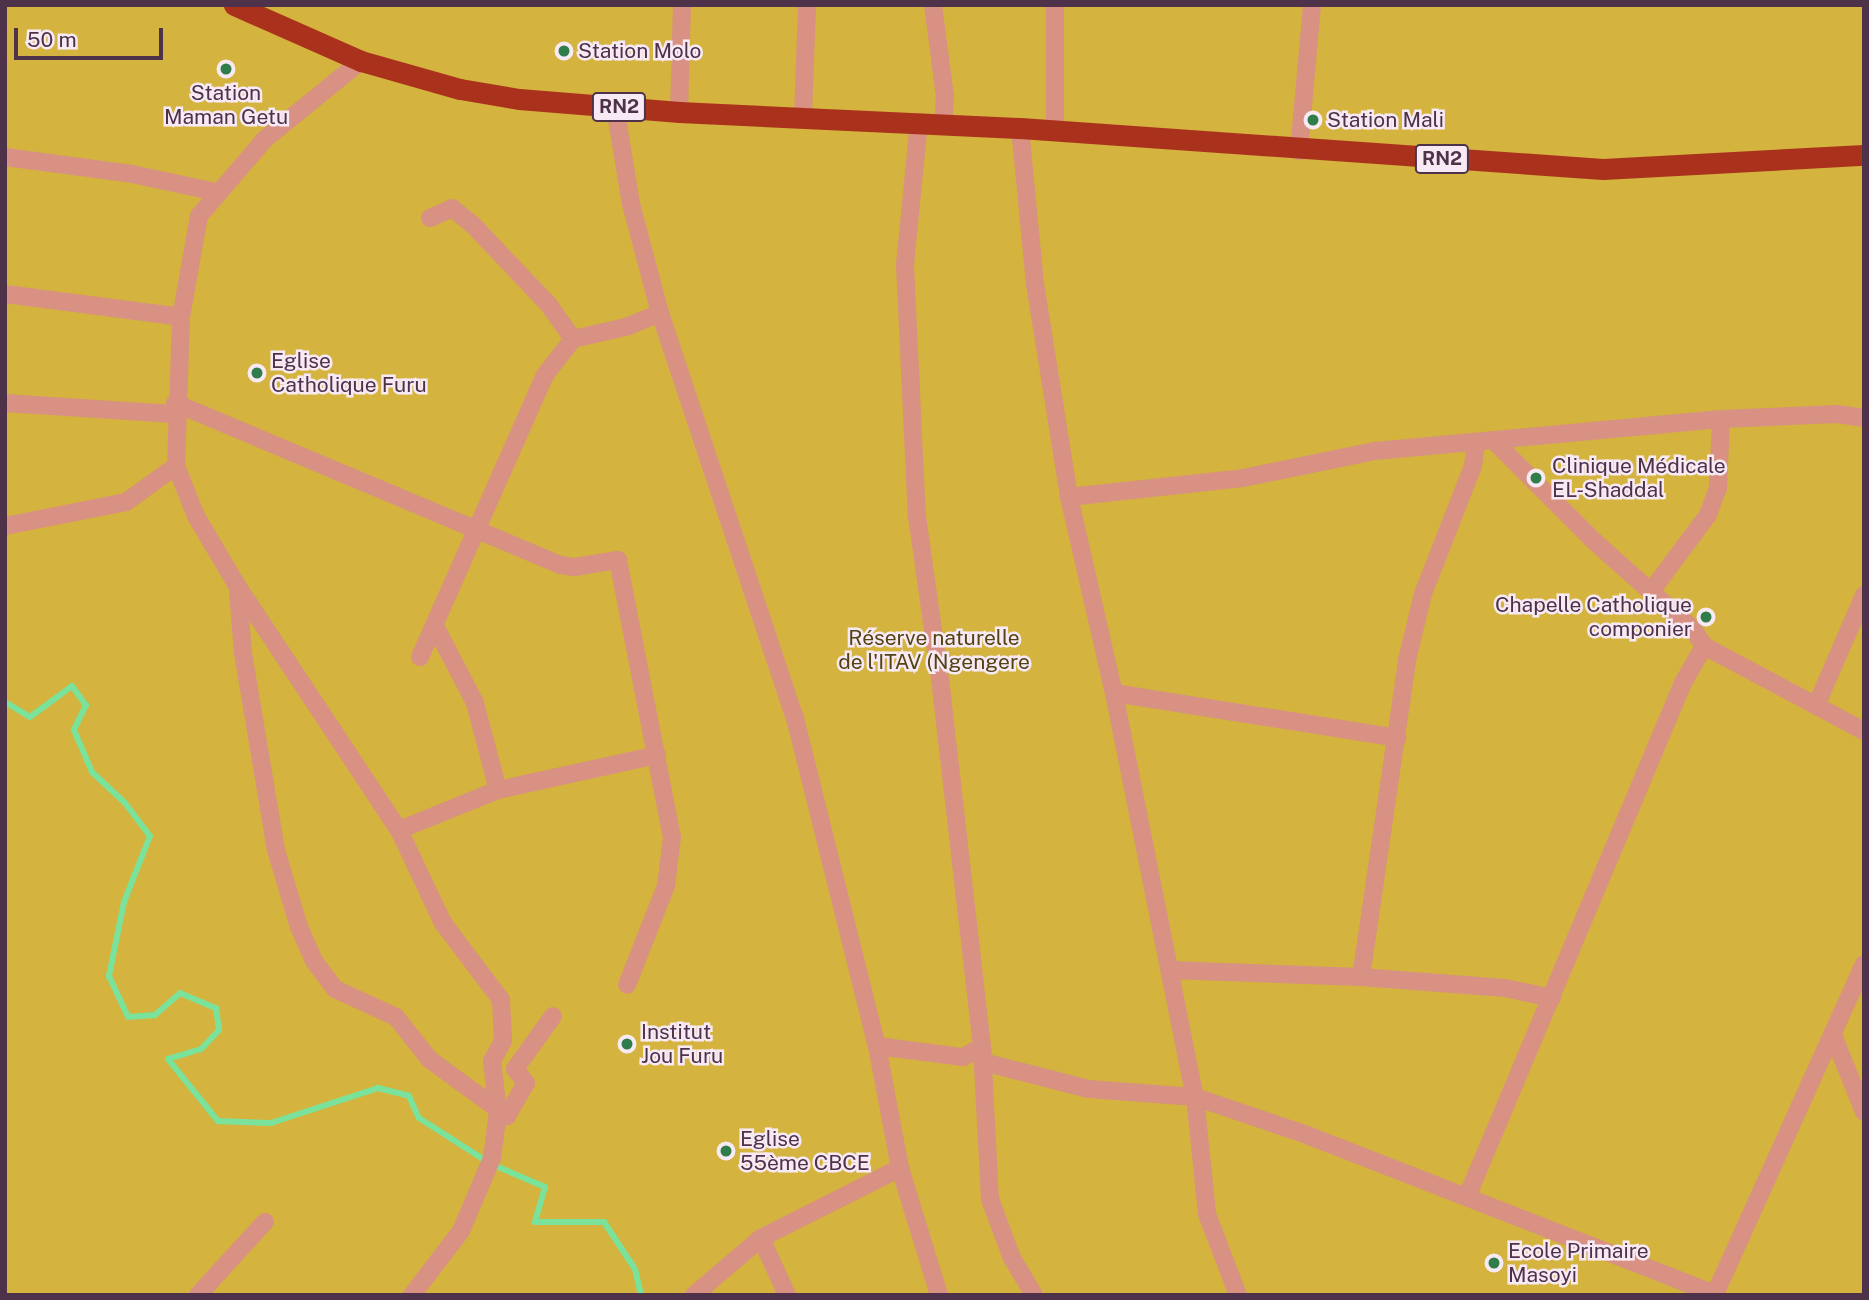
<!DOCTYPE html>
<html>
<head>
<meta charset="utf-8">
<style>
	body { margin:0 }
	#map { position:relative; width:1869px; height:1300px; overflow:hidden; background:#fcd3f4; font-family:"Public Sans",sans-serif }
	div>[style] { position:absolute }
	.green>* { inset:0; background:#d4b33e; transform-origin:0 0 }
	.stream>* { height:6px; margin:-3px; padding:0 3px; transform-origin:3px; border-radius:3px; background:#7be29b }
	.minor>* { height:18px; margin:-9px; padding:0 9px; transform-origin:9px; border-radius:9px; background:#d89182 }
	.highway>* { height:21px; margin:-10.5px; padding:0 10.5px; transform-origin:10.5px; border-radius:10.5px; background:#aa321d }
	.dots>* { width:19px; height:19px; translate:-50% -50%; box-sizing:border-box; border:4px solid #f8eaf5; border-radius:50% }
	span { translate:-50% -50%; white-space:nowrap; text-align:center; line-height:1.15; -webkit-text-stroke:5px #f8eaf5; paint-order:stroke }
	.shield-label span { padding:2px 5px; background:#f8eaf5; border:2px solid; border-radius:5px; -webkit-text-stroke-width:0 }
	.shield-label { font-size:19px; color:#4d3249; font-weight:700 }
	.poi-label { font-size:21px; color:#4d3249 }
	.left { translate:0 -50%; text-align:left }
	.right { translate:-100% -50%; text-align:right }
	.park-label { font-size:21px; color:#514313 }
	.frame { position:absolute; inset:0; border:7px solid #4d3249; pointer-events:none }
	.scale { position:absolute; left:14px; top:28px; width:149px; height:32px; box-sizing:border-box; border:4px solid #4d3249; border-top:0; padding-left:9px; font-size:21px; line-height:24px; white-space:nowrap; color:#4d3249; -webkit-text-stroke:5px #f8eaf5; paint-order:stroke }
</style>
</head>
<body>
<div id="map">
	<div class="green">
		<div style="left:5px;top:5px;width:1859px;height:1290px"></div>
	</div>
	<div class="stream">
		<div style="left:5px;top:702px;width:29px;rotate:31deg"></div>
		<div style="left:30px;top:717px;width:52px;rotate:-36.4deg"></div>
		<div style="left:72px;top:686px;width:24px;rotate:54deg"></div>
		<div style="left:86px;top:705px;width:28px;rotate:116deg"></div>
		<div style="left:74px;top:730px;width:46px;rotate:66.8deg"></div>
		<div style="left:92px;top:772px;width:45px;rotate:43.2deg"></div>
		<div style="left:125px;top:803px;width:41px;rotate:52.9deg"></div>
		<div style="left:150px;top:836px;width:71px;rotate:111.5deg"></div>
		<div style="left:124px;top:902px;width:76px;rotate:101.5deg"></div>
		<div style="left:109px;top:976px;width:45px;rotate:65.1deg"></div>
		<div style="left:128px;top:1017px;width:27px;rotate:-4deg"></div>
		<div style="left:155px;top:1015px;width:33px;rotate:-41deg"></div>
		<div style="left:180px;top:993px;width:39px;rotate:23deg"></div>
		<div style="left:216px;top:1008px;width:22px;rotate:82deg"></div>
		<div style="left:219px;top:1030px;width:26px;rotate:133deg"></div>
		<div style="left:201px;top:1049px;width:34px;rotate:163deg"></div>
		<div style="left:168px;top:1059px;width:80px;rotate:51.1deg"></div>
		<div style="left:218px;top:1121px;width:53px;rotate:2.2deg"></div>
		<div style="left:271px;top:1123px;width:113px;rotate:-18.1deg"></div>
		<div style="left:378px;top:1088px;width:32px;rotate:14deg"></div>
		<div style="left:409px;top:1096px;width:24px;rotate:66deg"></div>
		<div style="left:419px;top:1118px;width:83px;rotate:32.7deg"></div>
		<div style="left:489px;top:1163px;width:61px;rotate:23.2deg"></div>
		<div style="left:545px;top:1187px;width:36px;rotate:106deg"></div>
		<div style="left:535px;top:1222px;width:69px"></div>
		<div style="left:604px;top:1222px;width:56px;rotate:56.6deg"></div>
		<div style="left:635px;top:1269px;width:27px;rotate:77deg"></div>
	</div>
	<div class="minor">
		<div style="left:933px;top:5px;width:92px;rotate:82.5deg"></div>
		<div style="left:945px;top:96px;width:27px;rotate:94deg"></div>
		<div style="left:1055px;top:5px;width:126px;rotate:90deg"></div>
		<div style="left:361px;top:61px;width:124px;rotate:140.9deg"></div>
		<div style="left:265px;top:139px;width:101px;rotate:130.6deg"></div>
		<div style="left:199px;top:216px;width:103px;rotate:100.1deg"></div>
		<div style="left:181px;top:317px;width:149px;rotate:91.9deg"></div>
		<div style="left:176px;top:466px;width:54px;rotate:68.2deg"></div>
		<div style="left:196px;top:516px;width:82px;rotate:59.4deg"></div>
		<div style="left:238px;top:587px;width:291px;rotate:56.5deg"></div>
		<div style="left:399px;top:830px;width:103px;rotate:64.7deg"></div>
		<div style="left:443px;top:923px;width:96px;rotate:53deg"></div>
		<div style="left:501px;top:1000px;width:41px;rotate:87.2deg"></div>
		<div style="left:503px;top:1041px;width:23px;rotate:119deg"></div>
		<div style="left:492px;top:1061px;width:51px;rotate:83.3deg"></div>
		<div style="left:498px;top:1112px;width:46px;rotate:97.4deg"></div>
		<div style="left:492px;top:1158px;width:79px;rotate:113deg"></div>
		<div style="left:461px;top:1231px;width:81px;rotate:127.4deg"></div>
		<div style="left:615px;top:107px;width:98px;rotate:80.6deg"></div>
		<div style="left:631px;top:204px;width:113px;rotate:75.1deg"></div>
		<div style="left:660px;top:313px;width:427px;rotate:71.6deg"></div>
		<div style="left:795px;top:718px;width:338px;rotate:76deg"></div>
		<div style="left:877px;top:1046px;width:124px;rotate:79.3deg"></div>
		<div style="left:900px;top:1168px;width:133px;rotate:72.9deg"></div>
		<div style="left:679px;top:112px;width:107px;rotate:-88.4deg"></div>
		<div style="left:803px;top:116px;width:111px;rotate:-87.9deg"></div>
		<div style="left:919px;top:122px;width:144px;rotate:95.6deg"></div>
		<div style="left:905px;top:265px;width:251px;rotate:87.3deg"></div>
		<div style="left:917px;top:516px;width:173px;rotate:82deg"></div>
		<div style="left:941px;top:687px;width:362px;rotate:83.5deg"></div>
		<div style="left:982px;top:1047px;width:152px;rotate:87deg"></div>
		<div style="left:990px;top:1199px;width:63px;rotate:69.6deg"></div>
		<div style="left:1012px;top:1258px;width:43px;rotate:59.3deg"></div>
		<div style="left:1020px;top:128px;width:157px;rotate:84.5deg"></div>
		<div style="left:1035px;top:284px;width:216px;rotate:80.9deg"></div>
		<div style="left:1069px;top:497px;width:201px;rotate:77.1deg"></div>
		<div style="left:1114px;top:693px;width:412px;rotate:78.7deg"></div>
		<div style="left:1195px;top:1097px;width:118px;rotate:84.1deg"></div>
		<div style="left:1207px;top:1214px;width:87px;rotate:69.1deg"></div>
		<div style="left:1299px;top:151px;width:147px;rotate:-84.9deg"></div>
		<div style="left:5px;top:157px;width:128px;rotate:7.6deg"></div>
		<div style="left:132px;top:174px;width:86px;rotate:12.1deg"></div>
		<div style="left:430px;top:218px;width:24px;rotate:-24deg"></div>
		<div style="left:452px;top:208px;width:27px;rotate:39deg"></div>
		<div style="left:473px;top:225px;width:110px;rotate:46.5deg"></div>
		<div style="left:549px;top:305px;width:42px;rotate:54.8deg"></div>
		<div style="left:5px;top:294px;width:177px;rotate:7.4deg"></div>
		<div style="left:5px;top:403px;width:169px;rotate:3.7deg"></div>
		<div style="left:175px;top:403px;width:418px;rotate:22.8deg"></div>
		<div style="left:560px;top:565px;width:15px;rotate:8deg"></div>
		<div style="left:575px;top:567px;width:44px;rotate:-9.2deg"></div>
		<div style="left:618px;top:560px;width:282px;rotate:79deg"></div>
		<div style="left:672px;top:837px;width:49px;rotate:97deg"></div>
		<div style="left:666px;top:886px;width:106px;rotate:111.5deg"></div>
		<div style="left:1494px;top:441px;width:143px;rotate:45deg"></div>
		<div style="left:1595px;top:542px;width:131px;rotate:41.6deg"></div>
		<div style="left:1693px;top:629px;width:20px;rotate:57deg"></div>
		<div style="left:1704px;top:646px;width:181px;rotate:28deg"></div>
		<div style="left:1069px;top:497px;width:175px;rotate:-6.2deg"></div>
		<div style="left:1243px;top:478px;width:135px;rotate:-11.6deg"></div>
		<div style="left:1375px;top:451px;width:347px;rotate:-5.3deg"></div>
		<div style="left:1721px;top:419px;width:116px;rotate:-2.5deg"></div>
		<div style="left:1837px;top:414px;width:27px;rotate:8deg"></div>
		<div style="left:5px;top:526px;width:123px;rotate:-11.2deg"></div>
		<div style="left:126px;top:502px;width:62px;rotate:-35.8deg"></div>
		<div style="left:1652px;top:590px;width:94px;rotate:-53.3deg"></div>
		<div style="left:1708px;top:515px;width:29px;rotate:-70deg"></div>
		<div style="left:1718px;top:488px;width:69px;rotate:-87.5deg"></div>
		<div style="left:238px;top:591px;width:62px;rotate:85.4deg"></div>
		<div style="left:243px;top:653px;width:200px;rotate:80.5deg"></div>
		<div style="left:276px;top:850px;width:80px;rotate:73.4deg"></div>
		<div style="left:299px;top:927px;width:37px;rotate:66deg"></div>
		<div style="left:314px;top:961px;width:35px;rotate:53deg"></div>
		<div style="left:335px;top:989px;width:67px;rotate:24.7deg"></div>
		<div style="left:396px;top:1017px;width:53px;rotate:51.8deg"></div>
		<div style="left:429px;top:1059px;width:97px;rotate:36.2deg"></div>
		<div style="left:507px;top:1116px;width:38px;rotate:-60deg"></div>
		<div style="left:526px;top:1083px;width:18px;rotate:-128deg"></div>
		<div style="left:515px;top:1069px;width:65px;rotate:-54.4deg"></div>
		<div style="left:435px;top:626px;width:87px;rotate:62.5deg"></div>
		<div style="left:475px;top:703px;width:90px;rotate:75.2deg"></div>
		<div style="left:420px;top:657px;width:308px;rotate:-66.1deg"></div>
		<div style="left:545px;top:375px;width:46px;rotate:-52.1deg"></div>
		<div style="left:573px;top:339px;width:54px;rotate:-12.8deg"></div>
		<div style="left:626px;top:327px;width:37px;rotate:-22deg"></div>
		<div style="left:1114px;top:693px;width:287px;rotate:9deg"></div>
		<div style="left:1816px;top:706px;width:121px;rotate:-66.6deg"></div>
		<div style="left:399px;top:830px;width:107px;rotate:-22deg"></div>
		<div style="left:498px;top:790px;width:163px;rotate:-12.4deg"></div>
		<div style="left:1170px;top:970px;width:191px;rotate:2.1deg"></div>
		<div style="left:1361px;top:977px;width:144px;rotate:4.4deg"></div>
		<div style="left:1505px;top:988px;width:48px;rotate:12deg"></div>
		<div style="left:1361px;top:977px;width:320px;rotate:-81.7deg"></div>
		<div style="left:1407px;top:660px;width:68px;rotate:-76.4deg"></div>
		<div style="left:1423px;top:594px;width:137px;rotate:-68.7deg"></div>
		<div style="left:1473px;top:466px;width:24px;rotate:-83deg"></div>
		<div style="left:1833px;top:1035px;width:83px;rotate:68.1deg"></div>
		<div style="left:877px;top:1046px;width:87px;rotate:7.3deg"></div>
		<div style="left:963px;top:1057px;width:21px;rotate:-28deg"></div>
		<div style="left:982px;top:1047px;width:15px;rotate:86deg"></div>
		<div style="left:983px;top:1062px;width:109px;rotate:14.3deg"></div>
		<div style="left:1089px;top:1089px;width:106px;rotate:4.3deg"></div>
		<div style="left:1195px;top:1097px;width:118px;rotate:18.7deg"></div>
		<div style="left:1307px;top:1135px;width:440px;rotate:21.3deg"></div>
		<div style="left:1467px;top:1197px;width:558px;rotate:-67.21deg"></div>
		<div style="left:1683px;top:683px;width:43px;rotate:-60.4deg"></div>
		<div style="left:761px;top:1238px;width:63px;rotate:65.5deg"></div>
		<div style="left:1715px;top:1294px;width:362px;rotate:-65.7deg"></div>
		<div style="left:198px;top:1295px;width:99px;rotate:-47.5deg"></div>
		<div style="left:694px;top:1295px;width:88px;rotate:-40.4deg"></div>
		<div style="left:761px;top:1238px;width:156px;rotate:-26.7deg"></div>
	</div>
	<div class="highway">
		<div style="left:234px;top:5px;width:139px;rotate:23.8deg"></div>
		<div style="left:361px;top:61px;width:103px;rotate:15.8deg"></div>
		<div style="left:460px;top:89px;width:60px;rotate:9.6deg"></div>
		<div style="left:519px;top:99px;width:161px;rotate:4.6deg"></div>
		<div style="left:679px;top:112px;width:341px;rotate:2.7deg"></div>
		<div style="left:1020px;top:128px;width:584px;rotate:4.02deg"></div>
		<div style="left:1603px;top:169px;width:261px;rotate:-3.1deg"></div>
	</div>
	<div class="dots">
		<div style="left:564px;top:51px;background:#307d4c"></div>
		<div style="left:226px;top:69px;background:#307d4c"></div>
		<div style="left:1313px;top:120px;background:#307d4c"></div>
		<div style="left:257px;top:373px;background:#307d4c"></div>
		<div style="left:1536px;top:478px;background:#307d4c"></div>
		<div style="left:1706px;top:617px;background:#307d4c"></div>
		<div style="left:627px;top:1044px;background:#307d4c"></div>
		<div style="left:726px;top:1151px;background:#307d4c"></div>
		<div style="left:1494px;top:1263px;background:#307d4c"></div>
	</div>
	<div class="shield-label">
		<span style="left:619px;top:107px">RN2</span>
		<span style="left:1442px;top:159px">RN2</span>
	</div>
	<div class="poi-label">
		<span class="left" style="left:578px;top:51px">Station Molo</span>
		<span style="left:226px;top:105px">Station<br>Maman Getu</span>
		<span class="left" style="left:1327px;top:120px">Station Mali</span>
		<span class="left" style="left:271px;top:373px">Eglise<br>Catholique Furu</span>
		<span class="left" style="left:1552px;top:478px">Clinique Médicale<br>EL-Shaddal</span>
		<span class="right" style="left:1692px;top:617px">Chapelle Catholique<br>componier</span>
		<span class="left" style="left:641px;top:1044px">Institut<br>Jou Furu</span>
		<span class="left" style="left:740px;top:1151px">Eglise<br>55ème CBCE</span>
		<span class="left" style="left:1508px;top:1263px">Ecole Primaire<br>Masoyi</span>
	</div>
	<div class="park-label">
		<span style="left:934px;top:650px">Réserve naturelle<br>de l'ITAV (Ngengere</span>
	</div>
	<div class="frame"></div>
	<div class="scale">50 m</div>
</div>
</body>
</html>
